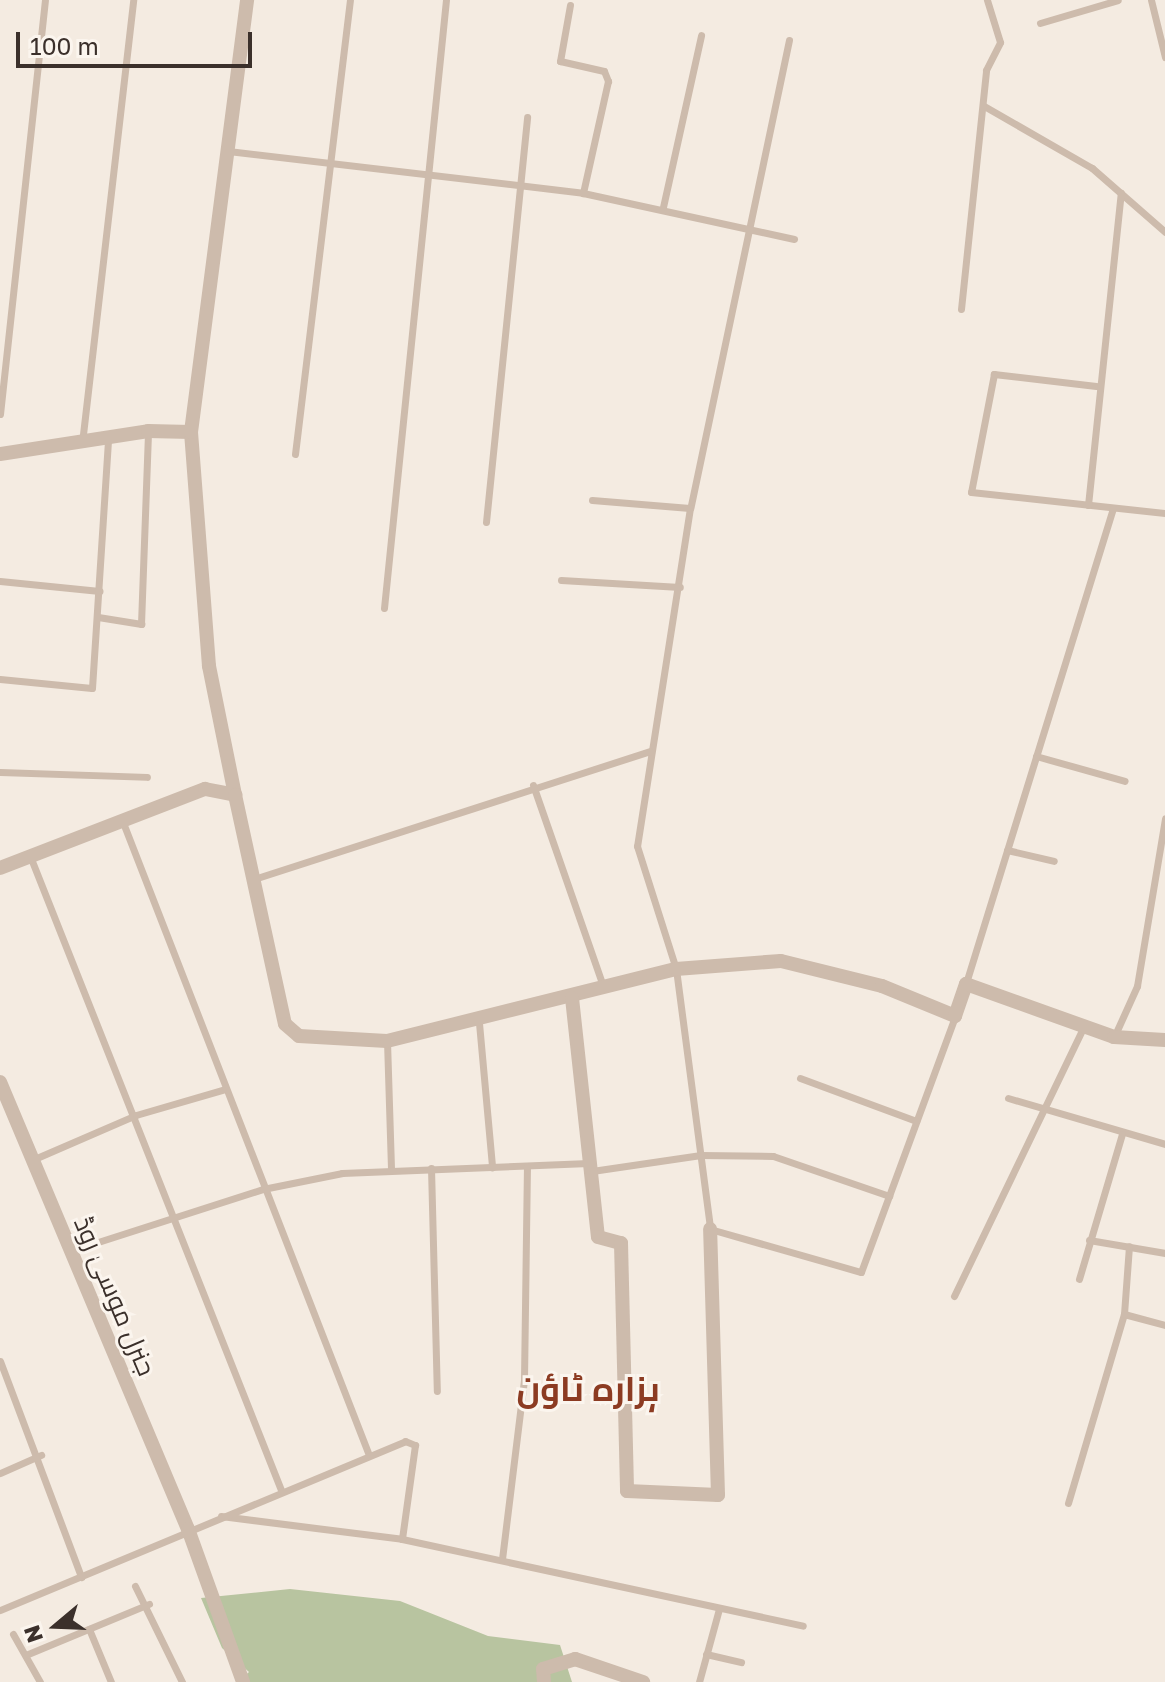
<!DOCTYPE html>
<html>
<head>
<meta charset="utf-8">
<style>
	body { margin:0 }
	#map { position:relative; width:1165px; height:1682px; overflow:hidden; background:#f4ebe1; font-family:"Golos Text",Cairo,sans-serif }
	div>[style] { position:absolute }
	.green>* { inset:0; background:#b8c4a0 }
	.service>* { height:7px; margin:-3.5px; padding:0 3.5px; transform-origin:3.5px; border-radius:3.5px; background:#cdbbac }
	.minor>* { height:14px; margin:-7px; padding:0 7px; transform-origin:7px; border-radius:7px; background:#cdbbac }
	span { translate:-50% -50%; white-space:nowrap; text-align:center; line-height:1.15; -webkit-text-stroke:6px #fbf5ee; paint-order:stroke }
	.street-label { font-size:26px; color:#3b302b }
	.district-label { font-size:34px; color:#8c3b22; font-weight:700 }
	.north { position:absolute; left:16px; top:1586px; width:80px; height:80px; -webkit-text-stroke:6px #fbf5ee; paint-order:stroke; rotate:251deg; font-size:22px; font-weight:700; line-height:32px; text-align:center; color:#3b302b }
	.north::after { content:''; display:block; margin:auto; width:28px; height:36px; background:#3b302b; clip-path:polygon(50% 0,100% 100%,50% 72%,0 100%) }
	.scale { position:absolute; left:16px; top:32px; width:236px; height:36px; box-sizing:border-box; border:4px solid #3b302b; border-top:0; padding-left:10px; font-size:24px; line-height:28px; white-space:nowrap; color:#3b302b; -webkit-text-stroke:6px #fbf5ee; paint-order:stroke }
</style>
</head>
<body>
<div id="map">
	<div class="green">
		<div style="clip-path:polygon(290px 1589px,400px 1601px,488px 1636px,560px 1645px,572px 1682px,238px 1682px,249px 1672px,222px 1648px,201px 1598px)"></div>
	</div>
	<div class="service">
		<div style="left:1151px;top:0;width:59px;rotate:76.2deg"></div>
		<div style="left:570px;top:5px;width:57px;rotate:100.1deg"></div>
		<div style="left:560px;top:61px;width:45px;rotate:12.8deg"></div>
		<div style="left:604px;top:71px;width:11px;rotate:68deg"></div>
		<div style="left:608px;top:81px;width:115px;rotate:102.6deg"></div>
		<div style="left:1040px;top:23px;width:81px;rotate:-16.4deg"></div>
		<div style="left:789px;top:40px;width:478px;rotate:101.9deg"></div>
		<div style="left:690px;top:508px;width:342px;rotate:98.9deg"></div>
		<div style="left:637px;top:846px;width:129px;rotate:72.4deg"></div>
		<div style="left:676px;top:969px;width:262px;rotate:82.5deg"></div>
		<div style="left:710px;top:1229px;width:157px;rotate:15.9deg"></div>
		<div style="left:861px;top:1272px;width:273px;rotate:-69.8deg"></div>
		<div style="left:984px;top:106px;width:125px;rotate:29.9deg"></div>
		<div style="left:1092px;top:168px;width:97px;rotate:41.2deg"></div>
		<div style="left:228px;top:151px;width:357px;rotate:6.7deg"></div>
		<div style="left:583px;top:193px;width:216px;rotate:12.3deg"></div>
		<div style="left:663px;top:207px;width:176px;rotate:-77.5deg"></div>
		<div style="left:961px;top:309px;width:240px;rotate:-84deg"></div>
		<div style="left:986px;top:70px;width:31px;rotate:-63deg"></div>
		<div style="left:1000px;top:42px;width:44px;rotate:-107.2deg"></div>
		<div style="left:1096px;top:386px;width:103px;rotate:-173.3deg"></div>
		<div style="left:994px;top:374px;width:120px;rotate:101deg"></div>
		<div style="left:971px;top:492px;width:195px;rotate:6.2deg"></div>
		<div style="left:0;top:414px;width:416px;rotate:-83.8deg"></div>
		<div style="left:82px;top:443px;width:446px;rotate:-83.4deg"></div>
		<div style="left:295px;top:454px;width:457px;rotate:-83.1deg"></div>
		<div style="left:592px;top:500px;width:98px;rotate:4.7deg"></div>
		<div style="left:1088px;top:505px;width:314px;rotate:-84deg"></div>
		<div style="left:486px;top:522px;width:407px;rotate:-84.2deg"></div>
		<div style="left:561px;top:580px;width:119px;rotate:3.4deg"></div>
		<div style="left:0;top:581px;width:100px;rotate:5.8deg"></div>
		<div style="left:384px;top:608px;width:611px;rotate:-84.18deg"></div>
		<div style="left:98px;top:617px;width:44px;rotate:9.2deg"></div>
		<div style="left:141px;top:624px;width:193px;rotate:-87.9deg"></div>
		<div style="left:0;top:679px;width:92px;rotate:5.6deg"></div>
		<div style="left:92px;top:688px;width:248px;rotate:-86.3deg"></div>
		<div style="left:1036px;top:756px;width:92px;rotate:15.7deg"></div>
		<div style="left:0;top:772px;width:147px;rotate:1.9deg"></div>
		<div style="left:533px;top:785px;width:213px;rotate:70.8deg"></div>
		<div style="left:122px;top:820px;width:681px;rotate:68.75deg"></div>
		<div style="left:1007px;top:850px;width:48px;rotate:13.2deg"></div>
		<div style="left:30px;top:856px;width:682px;rotate:68.4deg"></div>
		<div style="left:254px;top:879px;width:416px;rotate:-17.9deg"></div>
		<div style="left:966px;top:983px;width:497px;rotate:-72.8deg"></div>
		<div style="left:479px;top:1023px;width:145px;rotate:84.8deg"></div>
		<div style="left:1114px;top:1037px;width:56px;rotate:-65.7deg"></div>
		<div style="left:1137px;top:986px;width:170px;rotate:-80.5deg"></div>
		<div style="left:387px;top:1041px;width:127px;rotate:88.2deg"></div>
		<div style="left:800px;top:1078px;width:124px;rotate:20.3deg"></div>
		<div style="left:1008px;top:1098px;width:164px;rotate:16.3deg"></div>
		<div style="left:32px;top:1160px;width:113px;rotate:-23.4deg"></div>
		<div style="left:136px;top:1115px;width:90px;rotate:-16.2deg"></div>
		<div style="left:431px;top:1168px;width:223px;rotate:88.5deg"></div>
		<div style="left:592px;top:1171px;width:110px;rotate:-8.4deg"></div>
		<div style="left:701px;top:1155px;width:72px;rotate:0.8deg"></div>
		<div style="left:773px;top:1156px;width:123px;rotate:19deg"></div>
		<div style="left:1089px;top:1240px;width:77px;rotate:9.7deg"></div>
		<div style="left:70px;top:1251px;width:203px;rotate:-17.8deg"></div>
		<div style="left:263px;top:1189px;width:81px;rotate:-11.4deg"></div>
		<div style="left:342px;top:1173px;width:247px;rotate:-2.3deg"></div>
		<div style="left:1079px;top:1279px;width:151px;rotate:-73.5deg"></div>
		<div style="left:954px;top:1296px;width:300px;rotate:-64.3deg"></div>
		<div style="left:1124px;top:1314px;width:42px;rotate:15deg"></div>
		<div style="left:0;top:1361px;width:231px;rotate:69.4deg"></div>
		<div style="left:0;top:1473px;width:45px;rotate:-23.7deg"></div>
		<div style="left:1068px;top:1503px;width:197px;rotate:-73.5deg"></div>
		<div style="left:1124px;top:1314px;width:68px;rotate:-85.8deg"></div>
		<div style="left:221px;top:1516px;width:182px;rotate:7.2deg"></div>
		<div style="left:402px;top:1539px;width:410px;rotate:12.2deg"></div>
		<div style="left:502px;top:1559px;width:181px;rotate:-83deg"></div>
		<div style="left:524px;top:1379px;width:213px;rotate:-89.2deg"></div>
		<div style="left:135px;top:1586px;width:107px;rotate:63.9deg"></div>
		<div style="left:0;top:1610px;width:439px;rotate:-22.6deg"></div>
		<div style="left:405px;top:1441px;width:11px;rotate:22deg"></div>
		<div style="left:415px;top:1445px;width:95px;rotate:97.9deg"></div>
		<div style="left:89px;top:1629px;width:57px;rotate:67.5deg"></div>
		<div style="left:13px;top:1634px;width:55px;rotate:60.6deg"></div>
		<div style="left:28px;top:1654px;width:131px;rotate:-22.5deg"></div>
		<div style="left:706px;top:1654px;width:36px;rotate:13deg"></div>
		<div style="left:699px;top:1682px;width:76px;rotate:-74.7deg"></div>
	</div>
	<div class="minor">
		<div style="left:0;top:454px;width:150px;rotate:-8.8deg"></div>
		<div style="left:148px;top:431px;width:43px;rotate:1.3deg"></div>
		<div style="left:235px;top:795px;width:132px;rotate:-101.4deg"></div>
		<div style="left:209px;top:666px;width:235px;rotate:-94.4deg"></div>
		<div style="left:191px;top:432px;width:436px;rotate:-82.6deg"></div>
		<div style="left:0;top:868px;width:220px;rotate:-21.1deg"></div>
		<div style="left:205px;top:789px;width:31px;rotate:11deg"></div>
		<div style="left:235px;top:795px;width:234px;rotate:77.7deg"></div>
		<div style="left:285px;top:1024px;width:18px;rotate:41deg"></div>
		<div style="left:299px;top:1036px;width:88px;rotate:3.3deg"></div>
		<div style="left:387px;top:1041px;width:298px;rotate:-14deg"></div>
		<div style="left:676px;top:969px;width:105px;rotate:-4.4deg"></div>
		<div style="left:781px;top:961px;width:104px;rotate:13.9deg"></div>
		<div style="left:882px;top:986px;width:79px;rotate:22.3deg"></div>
		<div style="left:955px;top:1016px;width:34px;rotate:-71deg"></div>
		<div style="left:966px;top:984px;width:157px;rotate:19.7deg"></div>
		<div style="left:1114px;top:1037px;width:51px;rotate:3.4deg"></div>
		<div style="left:572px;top:998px;width:240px;rotate:83.8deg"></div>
		<div style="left:598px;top:1237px;width:24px;rotate:15deg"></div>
		<div style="left:621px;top:1243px;width:248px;rotate:88.6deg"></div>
		<div style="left:627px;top:1491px;width:91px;rotate:2.5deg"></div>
		<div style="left:718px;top:1495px;width:266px;rotate:-91.7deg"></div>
		<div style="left:0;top:1082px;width:485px;rotate:67.2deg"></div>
		<div style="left:188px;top:1529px;width:163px;rotate:70.2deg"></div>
		<div style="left:544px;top:1682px;width:13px;rotate:-94deg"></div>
		<div style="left:543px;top:1669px;width:34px;rotate:-17deg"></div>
		<div style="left:575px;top:1659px;width:72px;rotate:18.7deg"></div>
	</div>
	<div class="street-label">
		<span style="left:115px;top:1296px;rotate:67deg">جنرل موسیٰ روڈ</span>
	</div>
	<div class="district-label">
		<span style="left:588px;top:1389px">ہزارہ ٹاؤن</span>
	</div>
	<div class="north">N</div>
	<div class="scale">100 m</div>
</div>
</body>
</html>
